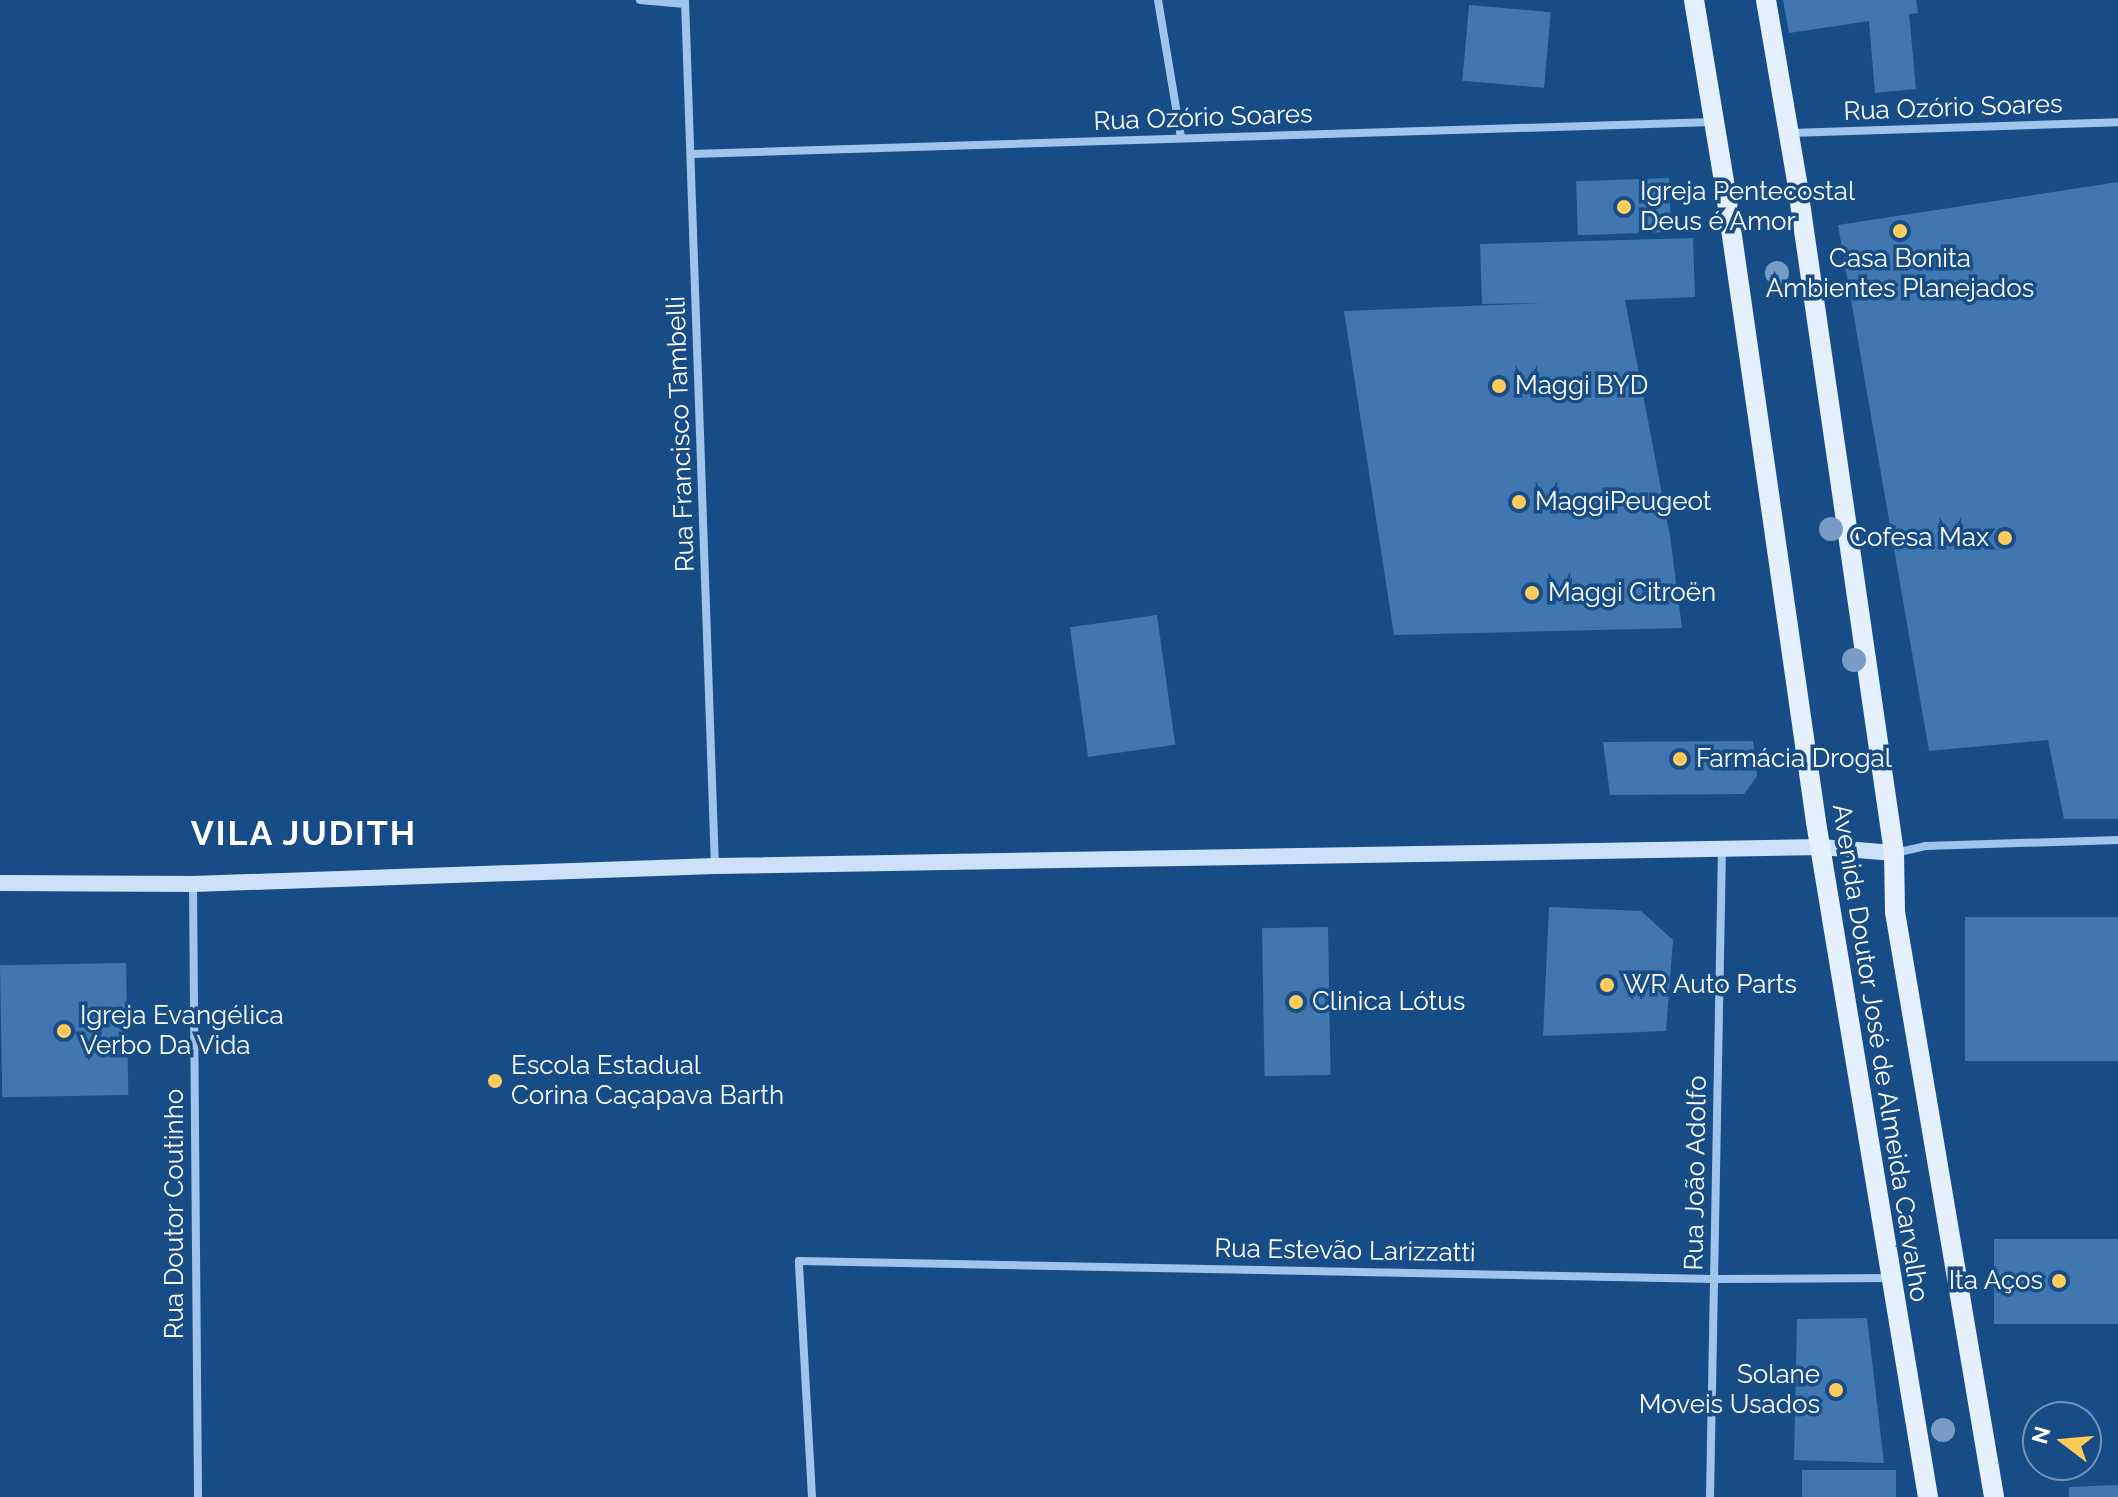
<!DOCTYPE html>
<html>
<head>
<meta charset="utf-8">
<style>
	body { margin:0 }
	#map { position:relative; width:2118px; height:1497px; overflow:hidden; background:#184c87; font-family:Raleway,sans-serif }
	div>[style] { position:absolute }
	.building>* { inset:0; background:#4176b0; transform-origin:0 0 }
	.street>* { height:8px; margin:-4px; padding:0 4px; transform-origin:4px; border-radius:4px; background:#9fc5ed }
	.secondary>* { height:16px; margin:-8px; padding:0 8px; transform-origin:8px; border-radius:8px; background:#cce1f9 }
	.primary>* { height:20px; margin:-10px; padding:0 10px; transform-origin:10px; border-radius:10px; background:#e5f0ff }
	.trees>* { width:24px; height:24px; margin:-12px; border-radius:50%; background:#779cc6 }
	.dots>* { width:22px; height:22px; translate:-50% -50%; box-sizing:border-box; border:4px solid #184c87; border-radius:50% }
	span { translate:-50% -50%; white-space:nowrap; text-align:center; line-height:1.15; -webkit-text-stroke:7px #184c87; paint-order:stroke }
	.street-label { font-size:26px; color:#fff }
	.poi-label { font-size:26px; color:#fff }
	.left { translate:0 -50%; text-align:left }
	.right { translate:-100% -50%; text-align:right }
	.district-label { font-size:34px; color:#fff; font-weight:700; letter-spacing:2px }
	.north { position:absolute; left:2022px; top:1401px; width:80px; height:80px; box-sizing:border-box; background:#184c87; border:2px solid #7494b7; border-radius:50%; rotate:286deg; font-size:22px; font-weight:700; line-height:32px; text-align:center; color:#fff }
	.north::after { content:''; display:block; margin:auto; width:28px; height:36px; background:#ffcb5b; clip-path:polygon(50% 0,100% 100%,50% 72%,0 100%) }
</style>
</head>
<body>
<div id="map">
	<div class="building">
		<div style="clip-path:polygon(1783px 0,1916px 0,1918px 13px,1909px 14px,1916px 89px,1875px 93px,1869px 21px,1789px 33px)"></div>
		<div style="left:1469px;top:5px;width:82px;height:76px;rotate:5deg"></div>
		<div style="left:1669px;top:178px;width:54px;height:93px;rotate:88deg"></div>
		<div style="clip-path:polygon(2118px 182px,2118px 819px,2064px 819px,2048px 740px,1929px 751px,1838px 225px)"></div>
		<div style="clip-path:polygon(1693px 238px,1695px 297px,1625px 300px,1670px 536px,1682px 628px,1394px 635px,1344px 311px,1544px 303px,1482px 304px,1480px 244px)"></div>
		<div style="left:1157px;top:615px;width:131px;height:88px;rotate:82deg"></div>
		<div style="clip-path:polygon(1753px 741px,1757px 776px,1744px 794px,1610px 795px,1603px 742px)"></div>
		<div style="clip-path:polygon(1549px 907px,1641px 911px,1673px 940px,1666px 1031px,1543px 1036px)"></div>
		<div style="left:2118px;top:917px;width:144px;height:153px;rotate:90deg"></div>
		<div style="left:1328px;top:927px;width:148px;height:66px;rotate:89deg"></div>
		<div style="left:126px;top:963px;width:132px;height:126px;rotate:89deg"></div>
		<div style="left:1994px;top:1239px;width:124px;height:85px"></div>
		<div style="clip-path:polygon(1867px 1318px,1884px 1463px,1794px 1460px,1797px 1319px)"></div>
		<div style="left:1896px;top:1470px;width:27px;height:94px;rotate:90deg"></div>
		<div style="clip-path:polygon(2118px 1485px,2118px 1497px,2069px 1497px,2069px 1487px)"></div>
	</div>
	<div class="street">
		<div style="left:640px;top:0;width:45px;rotate:5.1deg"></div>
		<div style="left:685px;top:0;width:867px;rotate:88.02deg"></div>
		<div style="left:1158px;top:0;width:140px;rotate:80.5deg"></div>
		<div style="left:1791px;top:133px;width:327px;rotate:-1.9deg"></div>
		<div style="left:693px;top:154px;width:1020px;rotate:-1.8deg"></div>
		<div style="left:1895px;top:853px;width:31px;rotate:-13deg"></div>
		<div style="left:1925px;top:846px;width:193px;rotate:-1.8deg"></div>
		<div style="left:193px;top:884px;width:613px;rotate:89.53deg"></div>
		<div style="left:812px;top:1497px;width:236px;rotate:-93.2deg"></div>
		<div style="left:799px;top:1261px;width:915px;rotate:1.13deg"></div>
		<div style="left:1714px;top:1279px;width:175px;rotate:-0.3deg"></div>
		<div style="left:1710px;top:1497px;width:647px;rotate:-88.94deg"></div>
	</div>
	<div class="secondary">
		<div style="left:0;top:883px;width:193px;rotate:0.3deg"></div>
		<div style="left:193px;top:884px;width:522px;rotate:-1.97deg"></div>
		<div style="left:715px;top:866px;width:1106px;rotate:-0.98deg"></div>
		<div style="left:1821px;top:847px;width:73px;rotate:4.7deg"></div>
	</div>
	<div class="primary">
		<div style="left:1694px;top:0;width:190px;rotate:80.6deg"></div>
		<div style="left:1725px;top:187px;width:641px;rotate:81.84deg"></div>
		<div style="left:1816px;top:822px;width:684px;rotate:80.58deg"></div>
		<div style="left:1766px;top:0;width:185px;rotate:80.3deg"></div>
		<div style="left:1797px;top:182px;width:678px;rotate:81.77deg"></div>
		<div style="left:1894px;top:853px;width:59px;rotate:89deg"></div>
		<div style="left:1895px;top:912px;width:593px;rotate:80.39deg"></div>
	</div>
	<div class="trees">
		<div style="left:1777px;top:273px"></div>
		<div style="left:1831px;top:529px"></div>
		<div style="left:1854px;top:660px"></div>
		<div style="left:1943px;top:1430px"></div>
	</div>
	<div class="dots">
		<div style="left:1624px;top:207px;background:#ffcb5b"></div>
		<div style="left:1900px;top:231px;background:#ffcb5b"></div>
		<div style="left:1499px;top:386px;background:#ffcb5b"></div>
		<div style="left:1519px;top:502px;background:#ffcb5b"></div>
		<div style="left:2005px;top:538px;background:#ffcb5b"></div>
		<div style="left:1532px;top:593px;background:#ffcb5b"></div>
		<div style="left:1680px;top:759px;background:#ffcb5b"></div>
		<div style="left:1607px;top:985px;background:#ffcb5b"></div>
		<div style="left:1296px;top:1002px;background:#ffcb5b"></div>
		<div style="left:64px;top:1031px;background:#ffcb5b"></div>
		<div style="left:495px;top:1081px;background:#ffcb5b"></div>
		<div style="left:2059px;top:1281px;background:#ffcb5b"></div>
		<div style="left:1836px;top:1390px;background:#ffcb5b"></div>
	</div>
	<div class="street-label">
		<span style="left:1953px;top:108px;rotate:-2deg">Rua Ozório Soares</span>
		<span style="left:1203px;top:118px;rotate:-2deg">Rua Ozório Soares</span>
		<span style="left:681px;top:434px;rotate:-92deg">Rua Francisco Tambelli</span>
		<span style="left:1880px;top:1053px;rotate:81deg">Avenida Doutor José de Almeida Carvalho</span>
		<span style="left:1696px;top:1173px;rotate:-89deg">Rua João Adolfo</span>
		<span style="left:175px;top:1214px;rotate:-90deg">Rua Doutor Coutinho</span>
		<span style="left:1345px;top:1251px;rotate:1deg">Rua Estevão Larizzatti</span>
	</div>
	<div class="poi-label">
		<span class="left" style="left:1640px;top:207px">Igreja Pentecostal<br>Deus é Amor</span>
		<span style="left:1900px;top:274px">Casa Bonita<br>Ambientes Planejados</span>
		<span class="left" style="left:1515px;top:386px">Maggi BYD</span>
		<span class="left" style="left:1535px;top:502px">MaggiPeugeot</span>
		<span class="right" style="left:1989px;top:538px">Cofesa Max</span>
		<span class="left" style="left:1548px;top:593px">Maggi Citroën</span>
		<span class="left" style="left:1696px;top:759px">Farmácia Drogal</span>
		<span class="left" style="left:1623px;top:985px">WR Auto Parts</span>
		<span class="left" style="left:1312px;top:1002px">Clinica Lótus</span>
		<span class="left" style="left:80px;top:1031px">Igreja Evangélica<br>Verbo Da Vida</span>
		<span class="left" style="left:511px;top:1081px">Escola Estadual<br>Corina Caçapava Barth</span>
		<span class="right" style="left:2043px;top:1281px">Ita Aços</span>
		<span class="right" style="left:1820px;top:1390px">Solane<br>Moveis Usados</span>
	</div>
	<div class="district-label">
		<span style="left:304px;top:834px">VILA JUDITH</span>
	</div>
	<div class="north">N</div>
</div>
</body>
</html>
